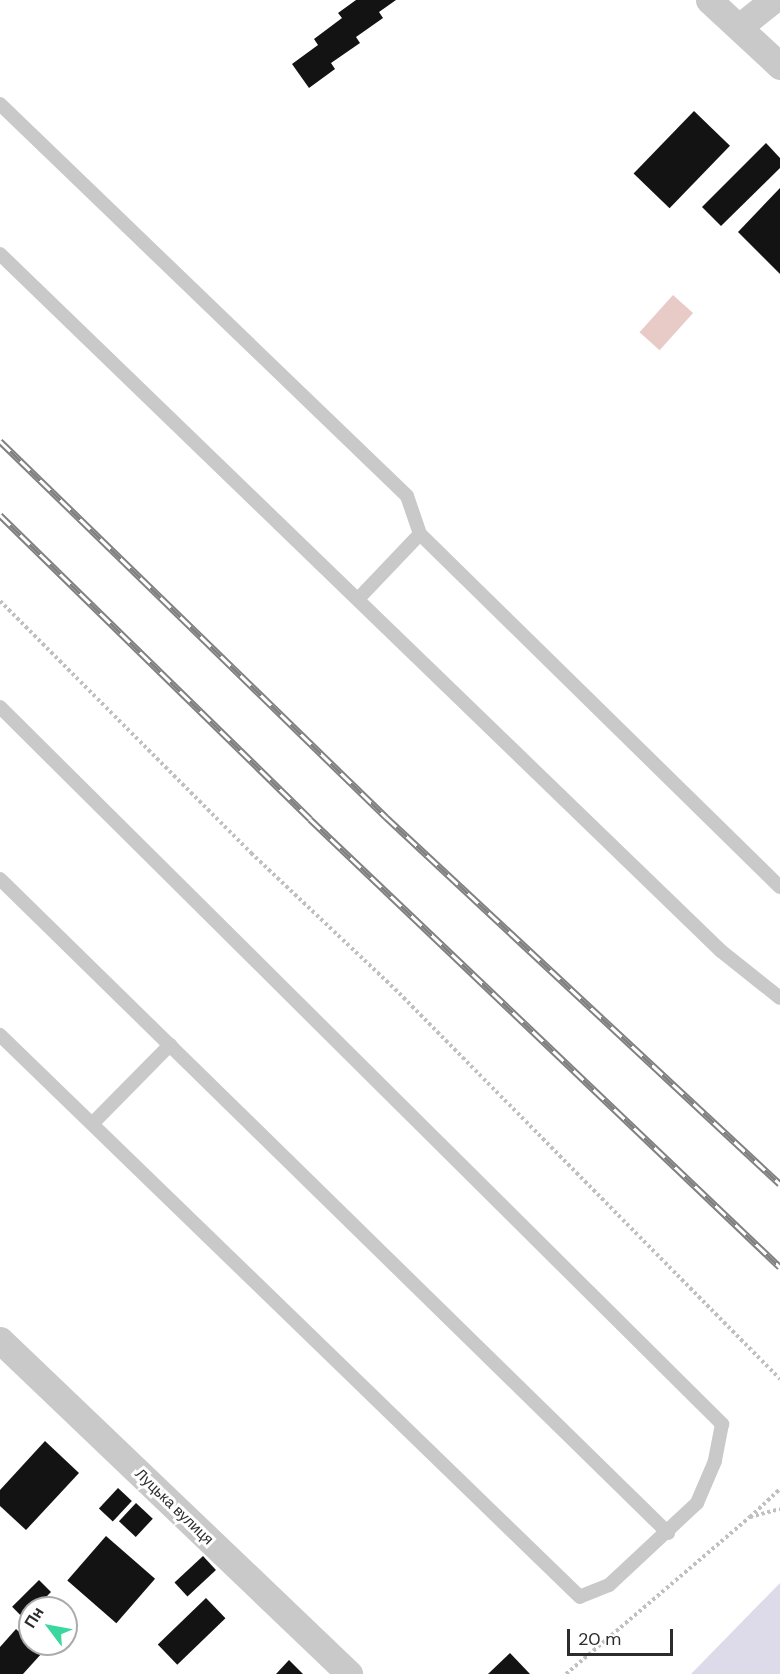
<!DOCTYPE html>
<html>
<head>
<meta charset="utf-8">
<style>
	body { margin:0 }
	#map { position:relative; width:780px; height:1674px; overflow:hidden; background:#fff; font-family:"DM Sans",sans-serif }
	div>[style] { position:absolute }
	.green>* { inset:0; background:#dddae9 }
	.water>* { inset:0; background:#e8cbc7; transform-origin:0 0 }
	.building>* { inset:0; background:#131313; transform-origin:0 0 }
	.path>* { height:4px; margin-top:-2px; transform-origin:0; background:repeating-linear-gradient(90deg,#c0c0c0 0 3px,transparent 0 6px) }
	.lane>* { height:14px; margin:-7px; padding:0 7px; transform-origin:7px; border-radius:7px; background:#c9c9c9 }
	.street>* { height:27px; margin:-13.5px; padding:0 13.5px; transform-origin:13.5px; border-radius:13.5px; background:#c9c9c9 }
	.rail>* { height:7px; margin-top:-3.5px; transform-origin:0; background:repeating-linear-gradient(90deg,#fff 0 14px,#818181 0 28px); box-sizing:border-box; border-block:2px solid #818181 }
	span { translate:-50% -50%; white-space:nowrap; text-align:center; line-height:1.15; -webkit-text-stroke:6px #fff; paint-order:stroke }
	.street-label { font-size:15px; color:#2c2c2c }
	.north { position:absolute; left:18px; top:1596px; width:60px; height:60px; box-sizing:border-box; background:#fff; border:2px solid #ababab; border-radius:50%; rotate:302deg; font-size:16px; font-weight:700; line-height:24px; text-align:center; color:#2c2c2c }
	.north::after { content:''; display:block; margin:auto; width:21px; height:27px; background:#3ad79e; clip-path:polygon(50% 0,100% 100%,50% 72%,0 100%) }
	.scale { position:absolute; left:567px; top:1629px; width:106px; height:27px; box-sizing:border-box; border:3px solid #2c2c2c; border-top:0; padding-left:8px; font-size:18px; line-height:21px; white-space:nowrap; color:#2c2c2c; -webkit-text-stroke:4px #fff; paint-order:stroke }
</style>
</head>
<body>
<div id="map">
	<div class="green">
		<div style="clip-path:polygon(780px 1583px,780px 1674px,691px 1674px)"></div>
	</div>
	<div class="water">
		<div style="left:673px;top:295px;width:27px;height:50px;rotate:42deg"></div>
	</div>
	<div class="building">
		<div style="clip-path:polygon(356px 0,396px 0,379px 12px,383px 18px,356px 37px,360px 43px,331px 63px,335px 69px,309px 88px,292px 64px,318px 45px,314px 39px,342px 18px,338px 13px)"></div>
		<div style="left:694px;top:111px;width:50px;height:87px;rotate:44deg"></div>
		<div style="clip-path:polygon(766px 143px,780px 158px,780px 168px,721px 226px,702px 207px)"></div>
		<div style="clip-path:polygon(780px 188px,780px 274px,738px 232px)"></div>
		<div style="clip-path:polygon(45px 1441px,79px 1473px,26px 1530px,0 1506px,0 1490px)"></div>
		<div style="left:118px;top:1488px;width:19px;height:28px;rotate:43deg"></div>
		<div style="left:136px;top:1503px;width:23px;height:25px;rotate:43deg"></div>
		<div style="left:106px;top:1536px;width:65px;height:59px;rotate:41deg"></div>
		<div style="left:203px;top:1556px;width:19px;height:39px;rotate:47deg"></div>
		<div style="left:39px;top:1580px;width:17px;height:38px;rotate:45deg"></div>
		<div style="left:206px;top:1598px;width:28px;height:67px;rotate:46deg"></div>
		<div style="clip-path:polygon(16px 1629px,42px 1653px,23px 1674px,0 1674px,0 1647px)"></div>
		<div style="clip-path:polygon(510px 1653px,530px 1674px,488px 1674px)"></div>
		<div style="clip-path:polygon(289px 1660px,303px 1674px,276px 1674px)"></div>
	</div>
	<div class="path">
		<div style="left:0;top:601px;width:356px;rotate:45.1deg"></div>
		<div style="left:251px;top:853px;width:198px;rotate:43.4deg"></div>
		<div style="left:395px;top:989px;width:548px;rotate:45.37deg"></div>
		<div style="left:750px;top:1517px;width:41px;rotate:-43deg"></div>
		<div style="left:566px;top:1674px;width:242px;rotate:-40.5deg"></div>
		<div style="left:750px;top:1517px;width:31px;rotate:-15deg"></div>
	</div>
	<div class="lane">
		<div style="left:0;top:104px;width:565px;rotate:43.92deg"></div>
		<div style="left:407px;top:496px;width:40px;rotate:71.1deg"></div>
		<div style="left:420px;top:534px;width:504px;rotate:44.44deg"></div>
		<div style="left:0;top:254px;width:1003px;rotate:44.03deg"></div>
		<div style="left:721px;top:951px;width:75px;rotate:38.5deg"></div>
		<div style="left:359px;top:598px;width:88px;rotate:-46.4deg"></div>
		<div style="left:0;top:707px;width:1018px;rotate:44.8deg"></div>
		<div style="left:722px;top:1424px;width:38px;rotate:101deg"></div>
		<div style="left:715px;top:1461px;width:46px;rotate:113.2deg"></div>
		<div style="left:697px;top:1503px;width:120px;rotate:137deg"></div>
		<div style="left:609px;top:1585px;width:31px;rotate:158deg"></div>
		<div style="left:580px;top:1597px;width:808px;rotate:-135.9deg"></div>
		<div style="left:0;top:879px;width:935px;rotate:44.39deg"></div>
		<div style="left:93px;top:1123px;width:110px;rotate:-45.4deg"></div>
	</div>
	<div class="street">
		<div style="left:709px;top:0;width:97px;rotate:42.9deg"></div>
		<div style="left:739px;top:27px;width:43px;rotate:-38.5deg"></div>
		<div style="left:0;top:1340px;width:483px;rotate:43.7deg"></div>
	</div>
	<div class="rail">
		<div style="left:0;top:441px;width:539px;rotate:44.25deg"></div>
		<div style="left:386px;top:817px;width:538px;rotate:42.97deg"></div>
		<div style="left:0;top:515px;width:434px;rotate:44.4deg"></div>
		<div style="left:310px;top:819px;width:649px;rotate:43.63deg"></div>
	</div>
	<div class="street-label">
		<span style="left:174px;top:1507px;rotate:44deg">Луцька вулиця</span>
	</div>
	<div class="north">Пн</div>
	<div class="scale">20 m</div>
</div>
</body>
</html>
